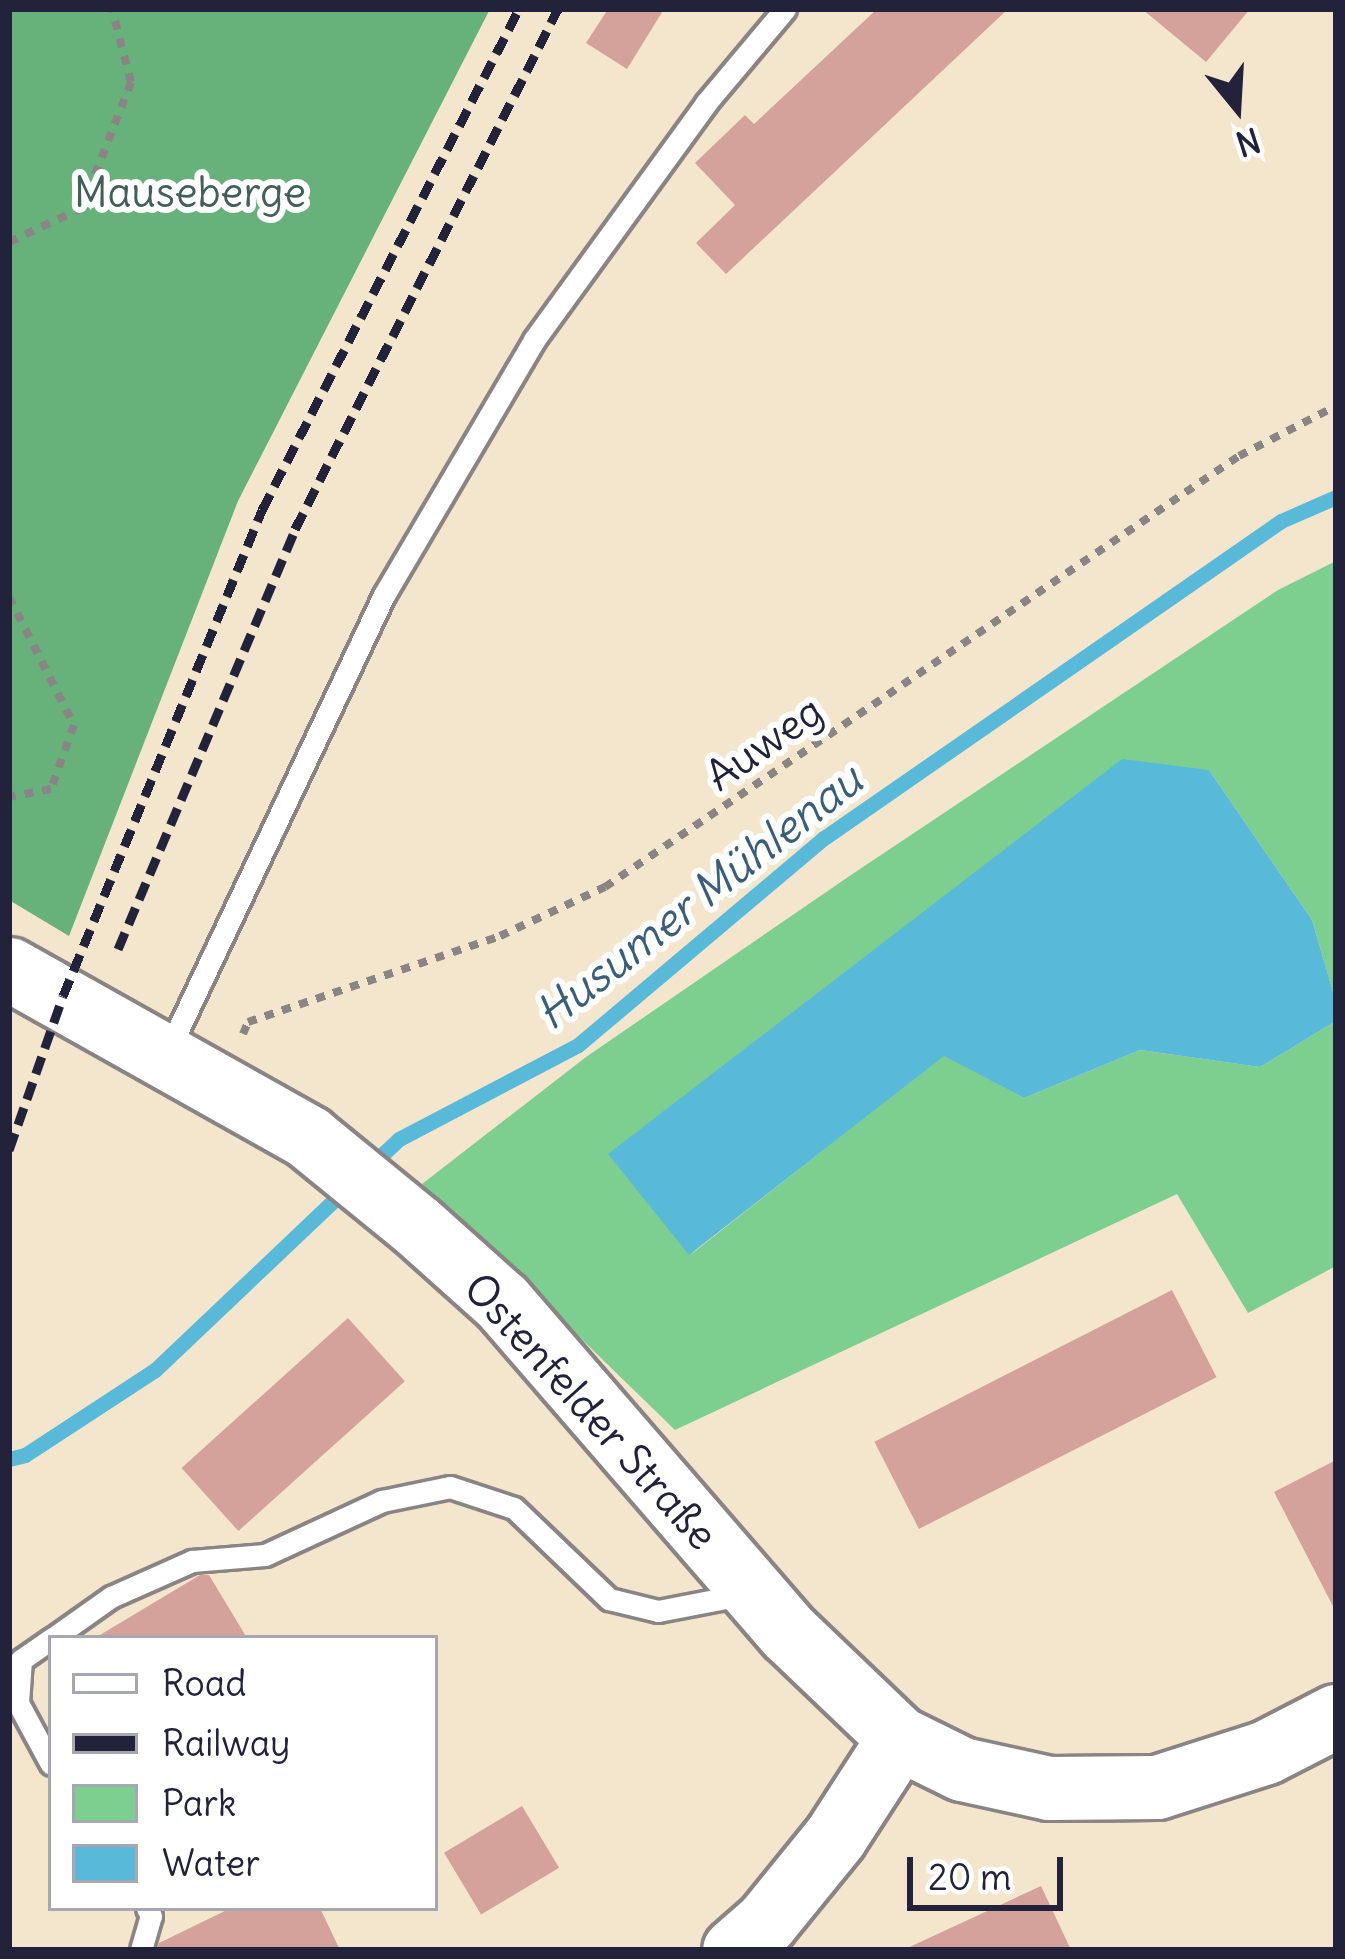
<!DOCTYPE html>
<html>
<head>
<meta charset="utf-8">
<style>
	body { margin:0 }
	#map { position:relative; width:1345px; height:1959px; overflow:hidden; background:#f3e6cd; font-family:Delius,sans-serif }
	div>[style] { position:absolute }
	.green>* { inset:0; background:#7dcf90 }
	.forest>* { inset:0; background:#66b27a }
	.water>* { inset:0; background:#59b9d8 }
	.stream>* { height:15px; margin:-7.5px; padding:0 7.5px; transform-origin:7.5px; border-radius:7.5px; background:#59b9d8 }
	.building>* { inset:0; background:#d4a29a; transform-origin:0 0 }
	.path>* { height:8px; margin-top:-4px; transform-origin:0; background:repeating-linear-gradient(90deg,#8a8484 0 9px,transparent 0 18px) }
	.roads { filter:drop-shadow(3px 0 #8a8484) drop-shadow(-3px 0 #8a8484) drop-shadow(0 3px #8a8484) drop-shadow(0 -3px #8a8484) }
	.lane>* { height:21px; margin:-10.5px; padding:0 10.5px; transform-origin:10.5px; border-radius:10.5px; background:#fff }
	.secondary>* { height:63px; margin:-31.5px; padding:0 31.5px; transform-origin:31.5px; border-radius:31.5px; background:#fff }
	.rail>* { height:9px; margin-top:-4.5px; transform-origin:0; background:repeating-linear-gradient(90deg,#22223b 0 18px,transparent 0 27px) }
	span { translate:-50% -50%; white-space:nowrap; text-align:center; line-height:1.15; -webkit-text-stroke:12px #fff; paint-order:stroke }
	.park-label { font-size:42px; color:#425f59 }
	.street-label { font-size:42px; color:#22223b }
	.water-label { font-size:45px; color:#385e7a; font-style:italic }
	.frame { position:absolute; inset:0; border:12px solid #22223b; pointer-events:none }
	.legend { position:absolute; left:48px; top:1635px; width:390px; height:276px; box-sizing:border-box; background:#fff; border:3px solid #a7a7b1; margin:0; padding:15px 21px; list-style:none; font-size:36px; color:#22223b }
	.legend li { display:flex; align-items:center; gap:24px; height:60px }
	.legend b { width:60px; border:3px solid #a7a7b1 }
	.north { position:absolute; left:1177px; top:48px; width:120px; height:120px; -webkit-text-stroke:9px #fff; paint-order:stroke; rotate:162deg; font-size:33px; font-weight:700; line-height:48px; text-align:center; color:#22223b }
	.north::after { content:''; display:block; margin:auto; width:42px; height:54px; background:#22223b; clip-path:polygon(50% 0,100% 100%,50% 72%,0 100%) }
	.scale { position:absolute; left:907px; top:1857px; width:156px; height:54px; box-sizing:border-box; border:6px solid #22223b; border-top:0; padding-left:15px; font-size:36px; line-height:42px; white-space:nowrap; color:#22223b; -webkit-text-stroke:9px #fff; paint-order:stroke }
</style>
</head>
<body>
<div id="map">
	<div class="green">
		<div style="clip-path:polygon(1336px 561px,1336px 1002px,1312px 920px,1209px 770px,690px 1255px,944px 1055px,1024px 1098px,1140px 1050px,1260px 1067px,1336px 1021px,1336px 1266px,1248px 1313px,1177px 1194px,675px 1430px,422px 1184px,586px 1057px,851px 875px,1278px 590px)"></div>
	</div>
	<div class="forest">
		<div style="clip-path:polygon(9px 9px,490px 9px,238px 501px,69px 936px,9px 900px)"></div>
	</div>
	<div class="water">
		<div style="clip-path:polygon(1122px 759px,1209px 770px,1312px 920px,1336px 1002px,1336px 1021px,1260px 1067px,1140px 1050px,1024px 1098px,944px 1056px,689px 1255px,608px 1154px)"></div>
	</div>
	<div class="stream">
		<div style="left:368px;top:1168px;width:42px;rotate:-43.1deg"></div>
		<div style="left:399px;top:1139px;width:202px;rotate:-27.7deg"></div>
		<div style="left:578px;top:1045px;width:322px;rotate:-40.1deg"></div>
		<div style="left:824px;top:838px;width:556px;rotate:-34.75deg"></div>
		<div style="left:1281px;top:521px;width:60px;rotate:-23.6deg"></div>
		<div style="left:9px;top:1459px;width:16px;rotate:-14deg"></div>
		<div style="left:25px;top:1455px;width:155px;rotate:-33.2deg"></div>
		<div style="left:155px;top:1370px;width:263px;rotate:-43.5deg"></div>
	</div>
	<div class="building">
		<div style="clip-path:polygon(608px 9px,664px 9px,627px 69px,586px 43px)"></div>
		<div style="clip-path:polygon(877px 9px,1008px 9px,726px 274px,696px 243px,735px 205px,695px 163px,745px 115px,754px 124px)"></div>
		<div style="clip-path:polygon(1142px 9px,1250px 9px,1206px 62px)"></div>
		<div style="left:1172px;top:1290px;width:98px;height:334px;rotate:63deg"></div>
		<div style="left:348px;top:1318px;width:85px;height:224px;rotate:48deg"></div>
		<div style="clip-path:polygon(1336px 1460px,1336px 1612px,1274px 1492px)"></div>
		<div style="clip-path:polygon(200px 1575px,209px 1575px,247px 1638px,95px 1638px)"></div>
		<div style="left:522px;top:1806px;width:72px;height:91px;rotate:59deg"></div>
		<div style="clip-path:polygon(1041px 1886px,1071px 1950px,903px 1950px)"></div>
		<div style="clip-path:polygon(231px 1908px,320px 1908px,340px 1950px,157px 1950px,159px 1943px)"></div>
	</div>
	<div class="path">
		<div style="left:9px;top:242px;width:81px;rotate:-25deg"></div>
		<div style="left:82px;top:208px;width:135px;rotate:-68.7deg"></div>
		<div style="left:131px;top:82px;width:75px;rotate:-104.6deg"></div>
		<div style="left:9px;top:597px;width:144px;rotate:63.1deg"></div>
		<div style="left:74px;top:725px;width:68px;rotate:109.8deg"></div>
		<div style="left:51px;top:789px;width:43px;rotate:169.2deg"></div>
		<div style="left:243px;top:1034px;width:13px;rotate:-67deg"></div>
		<div style="left:248px;top:1022px;width:266px;rotate:-18.8deg"></div>
		<div style="left:500px;top:936px;width:116px;rotate:-25deg"></div>
		<div style="left:605px;top:887px;width:767px;rotate:-34.21deg"></div>
		<div style="left:1239px;top:456px;width:109px;rotate:-27.3deg"></div>
	</div>
	<div class="roads">
		<div class="lane">
			<div style="left:167px;top:1053px;width:507px;rotate:-64.65deg"></div>
			<div style="left:384px;top:595px;width:296px;rotate:-59.5deg"></div>
			<div style="left:534px;top:340px;width:293px;rotate:-54deg"></div>
			<div style="left:706px;top:103px;width:123px;rotate:-50deg"></div>
			<div style="left:53px;top:1638px;width:71px;rotate:-35.3deg"></div>
			<div style="left:111px;top:1597px;width:89px;rotate:-24deg"></div>
			<div style="left:192px;top:1561px;width:73px;rotate:-4.7deg"></div>
			<div style="left:265px;top:1555px;width:129px;rotate:-24.8deg"></div>
			<div style="left:382px;top:1501px;width:69px;rotate:-11.6deg"></div>
			<div style="left:450px;top:1487px;width:67px;rotate:18.2deg"></div>
			<div style="left:514px;top:1508px;width:132px;rotate:43.8deg"></div>
			<div style="left:609px;top:1599px;width:50px;rotate:13.8deg"></div>
			<div style="left:658px;top:1611px;width:85px;rotate:-10.9deg"></div>
			<div style="left:51px;top:1639px;width:37px;rotate:145deg"></div>
			<div style="left:21px;top:1660px;width:43px;rotate:94deg"></div>
			<div style="left:18px;top:1703px;width:69px;rotate:61.6deg"></div>
			<div style="left:141px;top:1950px;width:35px;rotate:-74deg"></div>
			<div style="left:151px;top:1916px;width:9px;rotate:-117deg"></div>
		</div>
		<div class="secondary">
			<div style="left:9px;top:969px;width:343px;rotate:29.3deg"></div>
			<div style="left:308px;top:1137px;width:139px;rotate:39.2deg"></div>
			<div style="left:416px;top:1225px;width:115px;rotate:41.8deg"></div>
			<div style="left:502px;top:1302px;width:438px;rotate:49.1deg"></div>
			<div style="left:789px;top:1633px;width:152px;rotate:43.7deg"></div>
			<div style="left:899px;top:1738px;width:70px;rotate:26.2deg"></div>
			<div style="left:962px;top:1769px;width:89px;rotate:12.3deg"></div>
			<div style="left:1049px;top:1788px;width:108px;rotate:-0.5deg"></div>
			<div style="left:1157px;top:1787px;width:114px;rotate:-17.8deg"></div>
			<div style="left:1266px;top:1752px;width:79px;rotate:-27.2deg"></div>
			<div style="left:734px;top:1950px;width:43px;rotate:-41.2deg"></div>
			<div style="left:766px;top:1922px;width:109px;rotate:-50.9deg"></div>
			<div style="left:835px;top:1837px;width:118px;rotate:-57.1deg"></div>
		</div>
	</div>
	<div class="rail">
		<div style="left:118px;top:949px;width:456px;rotate:-67.1deg"></div>
		<div style="left:295px;top:529px;width:583px;rotate:-63.17deg"></div>
		<div style="left:9px;top:1150px;width:163px;rotate:-70.7deg"></div>
		<div style="left:63px;top:996px;width:525px;rotate:-67.73deg"></div>
		<div style="left:262px;top:510px;width:563px;rotate:-62.84deg"></div>
	</div>
	<div class="park-label">
		<span style="left:190px;top:192px">Mauseberge</span>
	</div>
	<div class="street-label">
		<span style="left:764px;top:743px;rotate:-35deg">Auweg</span>
		<span style="left:591px;top:1411px;rotate:48deg">Ostenfelder Straße</span>
	</div>
	<div class="water-label">
		<span style="left:699px;top:897px;rotate:-38deg">Husumer Mühlenau</span>
	</div>
	<div class="frame"></div>
	<ul class="legend">
	<li><b style="height:15px;background:#fff"></b>Road</li>
	<li><b style="height:15px;background:#22223b"></b>Railway</li>
	<li><b style="height:33px;background:#7dcf90"></b>Park</li>
	<li><b style="height:33px;background:#59b9d8"></b>Water</li>
	</ul>
	<div class="north">N</div>
	<div class="scale">20 m</div>
</div>
</body>
</html>
